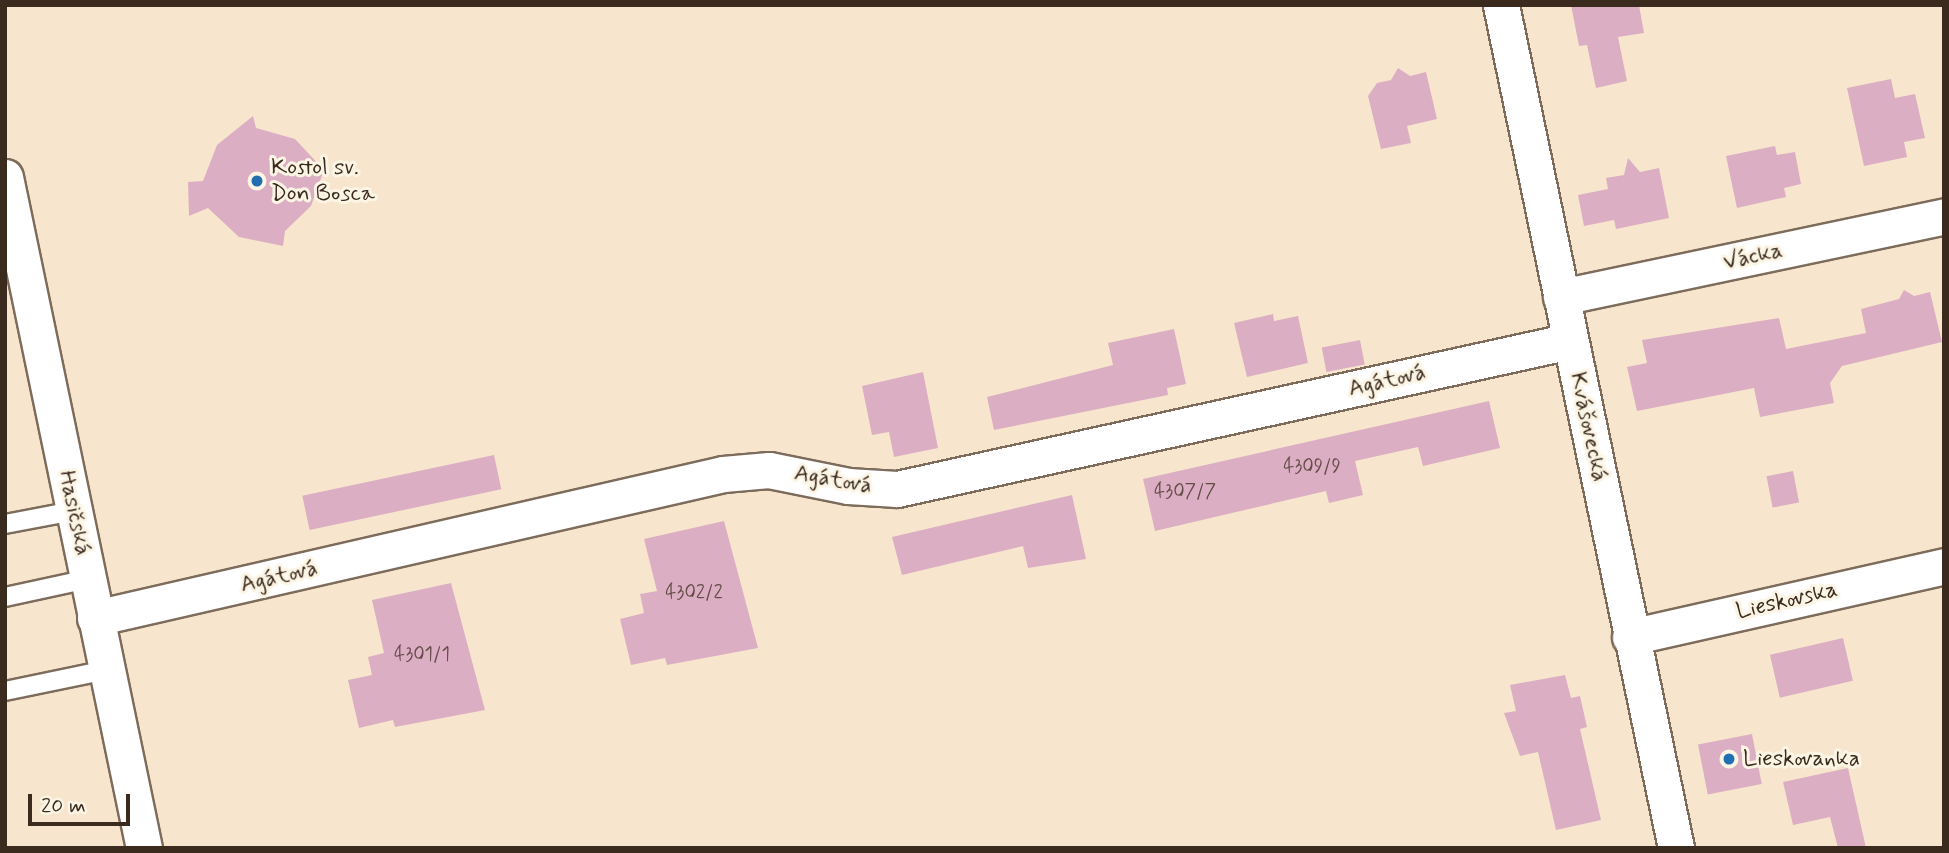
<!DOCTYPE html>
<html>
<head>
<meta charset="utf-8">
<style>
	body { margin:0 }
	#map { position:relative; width:1949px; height:853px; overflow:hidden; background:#f7e6cd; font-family:Mynerve,sans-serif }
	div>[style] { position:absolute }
	.building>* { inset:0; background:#dcaec3; transform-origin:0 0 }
	.roads { filter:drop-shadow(2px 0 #7d6c5b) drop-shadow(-2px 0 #7d6c5b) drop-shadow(0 2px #7d6c5b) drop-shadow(0 -2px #7d6c5b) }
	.service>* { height:18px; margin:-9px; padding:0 9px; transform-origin:9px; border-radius:9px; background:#fff }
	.minor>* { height:35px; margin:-17.5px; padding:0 17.5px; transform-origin:17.5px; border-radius:17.5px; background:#fff }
	.dots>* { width:19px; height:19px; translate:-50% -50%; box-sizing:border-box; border:4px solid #fcf5e5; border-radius:50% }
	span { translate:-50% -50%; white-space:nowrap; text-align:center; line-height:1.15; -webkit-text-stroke:6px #fcf5e5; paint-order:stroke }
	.number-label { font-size:19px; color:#634b47 }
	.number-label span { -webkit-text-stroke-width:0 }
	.poi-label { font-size:23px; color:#3b2a1e }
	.left { translate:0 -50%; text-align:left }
	.street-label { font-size:23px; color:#3b2a1e }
	.frame { position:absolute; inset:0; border:7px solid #3b2a1e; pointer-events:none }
	.scale { position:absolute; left:28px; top:794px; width:102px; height:32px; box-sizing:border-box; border:4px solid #3b2a1e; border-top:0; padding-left:9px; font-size:21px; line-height:24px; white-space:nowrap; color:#3b2a1e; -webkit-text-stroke:5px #fcf5e5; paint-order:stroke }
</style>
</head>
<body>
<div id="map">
	<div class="building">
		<div style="clip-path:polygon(1571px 5px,1639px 5px,1644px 33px,1618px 37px,1627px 81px,1596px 88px,1587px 45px,1579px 46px)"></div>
		<div style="clip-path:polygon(1398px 68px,1410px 76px,1426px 72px,1437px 119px,1407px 126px,1411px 143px,1381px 149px,1368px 96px,1377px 83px,1391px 80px)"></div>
		<div style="clip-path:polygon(1891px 79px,1895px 98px,1915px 94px,1925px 138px,1904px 142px,1907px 157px,1864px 166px,1847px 88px)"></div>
		<div style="clip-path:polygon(253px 116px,256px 128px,295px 139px,324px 170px,311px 206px,285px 231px,283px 246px,239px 237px,208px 208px,189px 216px,188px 182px,203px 181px,217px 145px)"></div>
		<div style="clip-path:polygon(1775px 146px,1777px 155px,1795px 152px,1801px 184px,1784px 188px,1786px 197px,1737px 208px,1726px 156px)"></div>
		<div style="clip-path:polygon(1628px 158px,1640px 172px,1659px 168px,1669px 218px,1616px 229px,1614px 220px,1584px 226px,1578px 195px,1608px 189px,1606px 178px,1624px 175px)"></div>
		<div style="clip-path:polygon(1904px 290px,1914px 296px,1930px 292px,1942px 342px,1842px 366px,1830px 383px,1834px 403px,1760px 417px,1754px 388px,1637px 411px,1627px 367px,1647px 363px,1642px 340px,1779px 318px,1786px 349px,1866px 333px,1861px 309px,1899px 299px)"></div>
		<div style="clip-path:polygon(1273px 314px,1274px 321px,1298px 316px,1308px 363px,1247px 377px,1234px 323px)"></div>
		<div style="clip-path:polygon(1174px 329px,1186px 384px,1167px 388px,1168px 395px,994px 430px,987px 397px,1113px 365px,1108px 343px)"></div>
		<div style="left:1360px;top:340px;width:25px;height:39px;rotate:79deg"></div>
		<div style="clip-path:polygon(923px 372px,938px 448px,894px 457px,889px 432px,872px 435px,862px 386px)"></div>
		<div style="clip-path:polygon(1489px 401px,1500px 448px,1423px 466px,1418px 447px,1355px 461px,1363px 495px,1329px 503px,1326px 491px,1155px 531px,1143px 479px)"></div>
		<div style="left:494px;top:455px;width:35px;height:196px;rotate:78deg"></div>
		<div style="left:1793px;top:471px;width:32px;height:27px;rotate:79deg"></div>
		<div style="clip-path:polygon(1072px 495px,1086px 559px,1028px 568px,1023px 546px,902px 575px,892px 537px)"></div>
		<div style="clip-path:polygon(724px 521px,758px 648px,667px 665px,665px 658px,631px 665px,620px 619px,644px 613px,640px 594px,657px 591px,644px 539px)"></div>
		<div style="clip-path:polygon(451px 583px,485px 710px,395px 727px,393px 720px,359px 728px,348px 680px,372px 675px,368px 657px,384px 653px,372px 600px)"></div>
		<div style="left:1843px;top:638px;width:44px;height:75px;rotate:77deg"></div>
		<div style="clip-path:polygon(1565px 675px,1571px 698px,1580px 696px,1587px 727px,1580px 729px,1601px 820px,1556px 830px,1538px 752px,1520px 756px,1504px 713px,1516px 711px,1510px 685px)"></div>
		<div style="left:1752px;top:734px;width:51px;height:55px;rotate:79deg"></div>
		<div style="clip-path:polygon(1848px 768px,1866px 848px,1838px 848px,1830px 817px,1793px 825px,1783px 782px)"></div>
	</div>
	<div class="roads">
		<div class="service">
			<div style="left:5px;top:524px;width:69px;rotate:-10.8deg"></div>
			<div style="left:5px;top:597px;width:85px;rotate:-12.2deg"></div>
			<div style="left:5px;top:691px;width:103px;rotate:-11.7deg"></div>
		</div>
		<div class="minor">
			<div style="left:1501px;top:5px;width:861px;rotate:78.27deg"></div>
			<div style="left:5px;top:177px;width:685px;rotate:78.3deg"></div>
			<div style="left:1561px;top:297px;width:391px;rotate:-11.9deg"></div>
			<div style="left:95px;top:618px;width:644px;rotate:-12.91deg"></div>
			<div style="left:723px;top:474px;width:46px;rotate:-5deg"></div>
			<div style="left:769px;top:470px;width:81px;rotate:11.4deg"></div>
			<div style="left:848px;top:486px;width:49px;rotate:3.5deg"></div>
			<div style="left:897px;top:489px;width:689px;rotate:-12.4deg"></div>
			<div style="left:1630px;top:637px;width:322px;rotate:-12.7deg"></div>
		</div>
	</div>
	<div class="dots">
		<div style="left:257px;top:181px;background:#1f6fb2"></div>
		<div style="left:1729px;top:759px;background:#1f6fb2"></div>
	</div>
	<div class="number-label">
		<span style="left:1312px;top:467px">4309/9</span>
		<span style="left:1185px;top:492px">4307/7</span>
		<span style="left:694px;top:593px">4302/2</span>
		<span style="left:422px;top:655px">4301/1</span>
	</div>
	<div class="poi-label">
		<span class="left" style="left:271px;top:181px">Kostol sv.<br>Don Bosca</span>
		<span class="left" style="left:1743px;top:759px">Lieskovanka</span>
	</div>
	<div class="street-label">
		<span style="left:1753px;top:257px;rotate:-12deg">Vácka</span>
		<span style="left:1387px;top:381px;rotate:-13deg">Agátová</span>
		<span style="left:1588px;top:427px;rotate:78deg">Kvášovecká</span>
		<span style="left:833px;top:480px;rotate:10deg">Agátová</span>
		<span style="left:74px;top:513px;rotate:78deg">Hasičská</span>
		<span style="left:279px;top:577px;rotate:-13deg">Agátová</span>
		<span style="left:1787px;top:601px;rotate:-13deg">Lieskovska</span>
	</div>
	<div class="frame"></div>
	<div class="scale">20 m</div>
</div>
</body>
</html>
